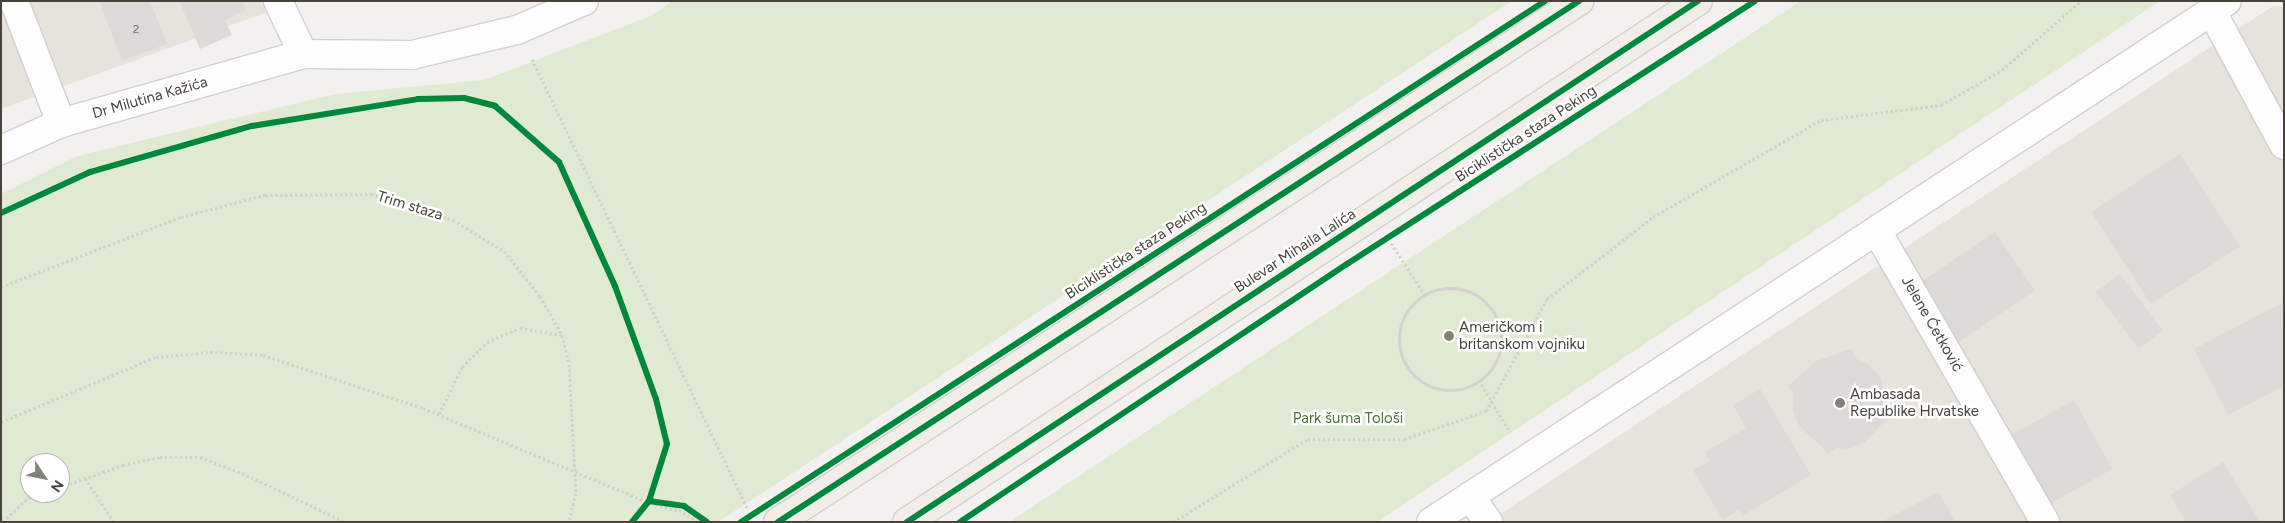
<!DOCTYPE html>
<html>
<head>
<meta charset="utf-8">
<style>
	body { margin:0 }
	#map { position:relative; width:2285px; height:523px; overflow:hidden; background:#f3f1ef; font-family:Figtree,sans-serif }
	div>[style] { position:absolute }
	.residential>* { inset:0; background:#e6e3dd }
	.green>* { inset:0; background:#e0e9d2 }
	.building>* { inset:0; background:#dcdad7; transform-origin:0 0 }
	.path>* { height:3px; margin-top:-1.5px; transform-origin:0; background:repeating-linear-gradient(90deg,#d2d1cd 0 2.5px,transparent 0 5px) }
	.path>.ring { margin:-1.5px; padding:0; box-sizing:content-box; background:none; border:3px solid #d2d1cd; border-radius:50% }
	.roads { filter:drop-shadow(1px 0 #d1cfcc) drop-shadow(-1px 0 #d1cfcc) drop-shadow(0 1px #d1cfcc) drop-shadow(0 -1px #d1cfcc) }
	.minor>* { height:28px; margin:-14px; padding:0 14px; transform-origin:14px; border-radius:14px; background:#fdfdfd }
	.major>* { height:28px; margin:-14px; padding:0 14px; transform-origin:14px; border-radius:14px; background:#f0eee7 }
	.cycleway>* { height:6px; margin:-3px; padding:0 3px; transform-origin:3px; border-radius:3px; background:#00873e }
	.dots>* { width:14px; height:14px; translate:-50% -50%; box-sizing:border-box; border:2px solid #fff; border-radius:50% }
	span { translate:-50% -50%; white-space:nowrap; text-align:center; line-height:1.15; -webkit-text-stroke:5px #fff; paint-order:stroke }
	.number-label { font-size:12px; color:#6e6a63 }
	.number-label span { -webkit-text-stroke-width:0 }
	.street-label { font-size:15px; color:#48433b }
	.poi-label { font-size:15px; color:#48433b }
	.left { translate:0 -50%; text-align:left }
	.park-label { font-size:15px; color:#4c7434 }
	.frame { position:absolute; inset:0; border:2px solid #48433b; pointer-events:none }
	.north { position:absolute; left:20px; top:453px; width:50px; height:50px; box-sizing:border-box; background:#fff; border:1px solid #b6b4b1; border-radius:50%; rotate:124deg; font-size:14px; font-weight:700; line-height:20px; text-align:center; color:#48433b }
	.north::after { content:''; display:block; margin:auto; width:18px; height:22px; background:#84807a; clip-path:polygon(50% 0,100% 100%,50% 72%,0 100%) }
</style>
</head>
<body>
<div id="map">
	<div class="residential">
		<div style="clip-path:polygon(1px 1px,275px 1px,279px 8px,1px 109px)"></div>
		<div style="clip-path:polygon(2273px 6px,2284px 7px,2284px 522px,1488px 522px)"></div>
	</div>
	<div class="green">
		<div style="clip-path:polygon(evenodd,672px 1px,1512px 1px,718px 522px,1px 522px,1px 194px,77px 156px,335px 94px,484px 80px,653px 15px,672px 1px,30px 463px,60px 463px,60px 493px,30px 493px,30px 463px)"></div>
		<div style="clip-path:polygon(1801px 1px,2160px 1px,1377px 522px,1009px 522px)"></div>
	</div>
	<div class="building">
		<div style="clip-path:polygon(99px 1px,150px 1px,167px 44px,122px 61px)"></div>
		<div style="clip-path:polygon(179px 1px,242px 1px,246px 10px,225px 20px,232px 35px,200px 49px)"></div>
		<div style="left:2180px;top:154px;width:110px;height:106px;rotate:57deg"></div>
		<div style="left:1995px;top:232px;width:71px;height:96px;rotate:56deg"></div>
		<div style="left:2120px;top:274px;width:71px;height:30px;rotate:53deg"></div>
		<div style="clip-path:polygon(2282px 303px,2284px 386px,2228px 415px,2194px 349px)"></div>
		<div style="clip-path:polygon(1851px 349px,1857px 359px,1868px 364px,1881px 378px,1890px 416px,1864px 443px,1848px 449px,1836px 448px,1828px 453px,1799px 426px,1793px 410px,1794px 395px,1788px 386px,1816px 361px)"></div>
		<div style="clip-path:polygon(1760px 389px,1811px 475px,1742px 516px,1739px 510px,1723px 520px,1693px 470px,1710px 461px,1705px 452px,1746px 428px,1733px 405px)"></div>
		<div style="left:2074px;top:400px;width:79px;height:80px;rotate:61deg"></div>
		<div style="clip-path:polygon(2223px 462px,2260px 522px,2186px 522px,2170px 495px)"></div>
		<div style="clip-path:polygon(1939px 492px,1955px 522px,1881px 522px)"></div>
	</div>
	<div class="path">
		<div style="left:532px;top:59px;width:499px;rotate:64.4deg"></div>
		<div style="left:1391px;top:243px;width:62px;rotate:56.8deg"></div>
		<div style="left:1px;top:287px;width:193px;rotate:-21.3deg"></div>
		<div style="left:181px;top:217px;width:87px;rotate:-14.7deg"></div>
		<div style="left:265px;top:195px;width:106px;rotate:-0.5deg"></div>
		<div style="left:371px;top:194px;width:86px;rotate:17.6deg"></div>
		<div style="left:453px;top:220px;width:60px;rotate:31.3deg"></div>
		<div style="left:504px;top:251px;width:58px;rotate:51.3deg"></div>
		<div style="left:540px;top:296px;width:45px;rotate:60.6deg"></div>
		<div style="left:562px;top:335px;width:30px;rotate:76deg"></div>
		<div style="left:569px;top:364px;width:129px;rotate:86.9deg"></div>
		<div style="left:576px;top:493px;width:30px;rotate:104deg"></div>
		<div class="ring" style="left:1399px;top:288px;width:99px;height:99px"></div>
		<div style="left:1479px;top:380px;width:59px;rotate:59.5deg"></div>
		<div style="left:439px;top:414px;width:52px;rotate:-63.9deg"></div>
		<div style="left:462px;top:367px;width:35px;rotate:-45deg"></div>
		<div style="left:487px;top:342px;width:36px;rotate:-23deg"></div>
		<div style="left:520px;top:328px;width:42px;rotate:9.7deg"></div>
		<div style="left:1px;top:422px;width:168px;rotate:-22.8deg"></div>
		<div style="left:156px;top:357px;width:54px;rotate:-5.3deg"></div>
		<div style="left:210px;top:352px;width:53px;rotate:3.2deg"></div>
		<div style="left:263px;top:355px;width:169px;rotate:18.3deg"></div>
		<div style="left:423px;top:408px;width:251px;rotate:22.7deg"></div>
		<div style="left:655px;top:505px;width:25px;rotate:12deg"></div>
		<div style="left:679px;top:510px;width:22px;rotate:32deg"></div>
		<div style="left:85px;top:478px;width:53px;rotate:56.6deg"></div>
		<div style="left:60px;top:487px;width:67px;rotate:-19.2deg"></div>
		<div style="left:123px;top:465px;width:38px;rotate:-12deg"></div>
		<div style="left:160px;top:457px;width:40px"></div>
		<div style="left:200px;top:457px;width:45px;rotate:20.9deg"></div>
		<div style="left:242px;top:473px;width:114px;rotate:25.4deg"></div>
		<div style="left:3px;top:522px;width:35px;rotate:-44deg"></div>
		<div style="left:28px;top:498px;width:15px;rotate:-20deg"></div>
		<div style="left:1173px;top:522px;width:158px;rotate:-31.6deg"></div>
		<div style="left:1308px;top:439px;width:96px"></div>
		<div style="left:1404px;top:439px;width:87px;rotate:-18.9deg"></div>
		<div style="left:1486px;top:411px;width:128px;rotate:-61.4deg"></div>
		<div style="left:1547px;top:299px;width:134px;rotate:-37.7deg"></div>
		<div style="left:1653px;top:217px;width:194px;rotate:-30deg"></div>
		<div style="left:1821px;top:120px;width:121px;rotate:-7.1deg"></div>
		<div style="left:1941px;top:105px;width:70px;rotate:-29.8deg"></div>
		<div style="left:2002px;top:70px;width:105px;rotate:-41.1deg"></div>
	</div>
	<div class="roads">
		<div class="minor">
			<div style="left:14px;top:1px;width:131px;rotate:68.9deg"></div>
			<div style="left:278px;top:1px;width:59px;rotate:64.7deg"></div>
			<div style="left:2212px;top:12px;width:151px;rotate:61.6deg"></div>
			<div style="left:1px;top:150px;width:66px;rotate:-24.2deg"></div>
			<div style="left:61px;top:123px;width:252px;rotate:-15.9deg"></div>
			<div style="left:303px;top:54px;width:109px;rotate:0.5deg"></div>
			<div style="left:412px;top:55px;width:108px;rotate:-13.4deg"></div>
			<div style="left:517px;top:30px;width:73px;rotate:-23.4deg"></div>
			<div style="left:1877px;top:231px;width:336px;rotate:60deg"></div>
			<div style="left:1470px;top:496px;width:32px;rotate:55deg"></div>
			<div style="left:1431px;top:522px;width:951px;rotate:-33.21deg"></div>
		</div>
		<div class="major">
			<div style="left:778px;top:522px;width:956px;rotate:-33.04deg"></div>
			<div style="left:907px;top:522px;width:947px;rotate:-33.37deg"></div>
		</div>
	</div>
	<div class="cycleway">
		<div style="left:1px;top:213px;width:98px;rotate:-24.7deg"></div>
		<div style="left:90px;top:172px;width:168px;rotate:-15.9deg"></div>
		<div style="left:252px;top:126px;width:168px;rotate:-9.2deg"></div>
		<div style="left:418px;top:99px;width:46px;rotate:-1.2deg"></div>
		<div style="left:464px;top:98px;width:32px;rotate:14deg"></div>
		<div style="left:495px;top:106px;width:85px;rotate:41.2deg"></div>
		<div style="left:559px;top:162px;width:136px;rotate:65.7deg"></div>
		<div style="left:615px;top:286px;width:120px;rotate:70.1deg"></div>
		<div style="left:656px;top:399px;width:46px;rotate:76.3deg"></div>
		<div style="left:667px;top:444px;width:60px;rotate:107.5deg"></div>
		<div style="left:649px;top:501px;width:27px;rotate:129deg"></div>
		<div style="left:649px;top:501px;width:35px;rotate:8deg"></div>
		<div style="left:684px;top:506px;width:28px;rotate:35deg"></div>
		<div style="left:741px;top:522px;width:958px;rotate:-32.94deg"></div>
		<div style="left:778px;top:522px;width:956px;rotate:-33.04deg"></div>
		<div style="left:907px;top:522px;width:947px;rotate:-33.37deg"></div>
		<div style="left:960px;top:522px;width:465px;rotate:-33.7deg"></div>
		<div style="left:1347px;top:264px;width:485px;rotate:-32.8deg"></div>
	</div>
	<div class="dots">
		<div style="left:1449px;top:336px;background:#84807a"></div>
		<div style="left:1840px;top:403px;background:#84807a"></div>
	</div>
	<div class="number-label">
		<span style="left:136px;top:30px">2</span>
	</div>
	<div class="street-label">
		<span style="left:150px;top:98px;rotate:-16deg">Dr Milutina Kažića</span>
		<span style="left:1526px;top:134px;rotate:-33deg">Biciklistička staza Peking</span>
		<span style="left:410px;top:206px;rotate:17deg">Trim staza</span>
		<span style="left:1136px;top:251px;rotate:-33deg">Biciklistička staza Peking</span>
		<span style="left:1295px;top:251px;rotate:-33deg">Bulevar Mihaila Lalića</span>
		<span style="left:1932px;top:324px;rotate:60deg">Jelene Ćetković</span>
	</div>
	<div class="poi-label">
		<span class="left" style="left:1459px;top:336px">Američkom i<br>britanskom vojniku</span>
		<span class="left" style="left:1850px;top:403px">Ambasada<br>Republike Hrvatske</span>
	</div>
	<div class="park-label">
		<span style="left:1348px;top:419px">Park šuma Tološi</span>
	</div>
	<div class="frame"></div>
	<div class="north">N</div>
</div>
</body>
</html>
